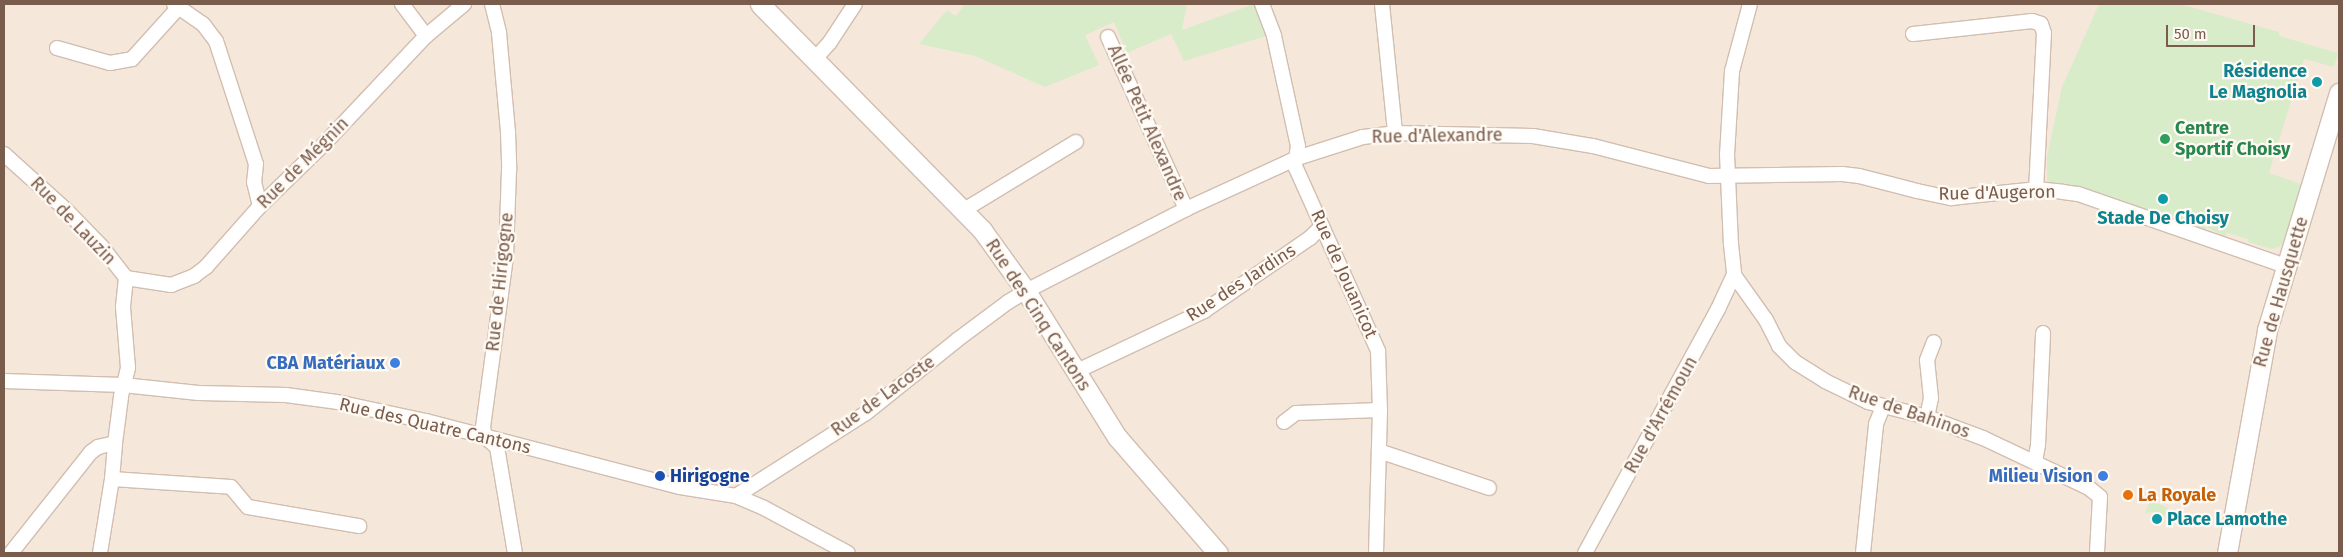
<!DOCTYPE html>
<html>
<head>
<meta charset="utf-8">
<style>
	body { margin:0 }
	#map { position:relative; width:2343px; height:557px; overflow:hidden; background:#fdf6ec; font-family:"Fira Sans",sans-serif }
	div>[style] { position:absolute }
	.residential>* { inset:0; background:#f5e8da; transform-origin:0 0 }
	.green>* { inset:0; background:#d8ecc9 }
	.roads { filter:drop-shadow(1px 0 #d1beb0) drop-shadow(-1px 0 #d1beb0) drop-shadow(0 1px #d1beb0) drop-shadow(0 -1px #d1beb0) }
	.street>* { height:14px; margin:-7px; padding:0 7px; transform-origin:7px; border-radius:7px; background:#fff }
	.secondary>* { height:19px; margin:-9.5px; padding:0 9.5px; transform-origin:9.5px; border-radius:9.5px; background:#fff }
	.dots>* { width:14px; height:14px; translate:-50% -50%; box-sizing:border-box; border:2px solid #fffaf3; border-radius:50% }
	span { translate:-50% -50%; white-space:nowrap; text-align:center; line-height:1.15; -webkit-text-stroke:4.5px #fffaf3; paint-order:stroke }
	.culture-label { font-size:18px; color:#0d838f; font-weight:700 }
	.right { translate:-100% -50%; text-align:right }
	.left { translate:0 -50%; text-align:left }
	.street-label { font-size:18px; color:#7a5c4d }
	.leisure-label { font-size:18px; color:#27864d; font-weight:700 }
	.shop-label { font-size:18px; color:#366cbe; font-weight:700 }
	.transit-label { font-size:18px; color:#164399; font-weight:700 }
	.food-label { font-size:18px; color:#c56008; font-weight:700 }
	.frame { position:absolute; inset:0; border:5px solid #7a5c4d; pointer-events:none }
	.scale { position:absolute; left:2166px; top:25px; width:89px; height:22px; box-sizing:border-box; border:2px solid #7a5c4d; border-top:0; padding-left:6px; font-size:15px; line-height:18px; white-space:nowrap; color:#7a5c4d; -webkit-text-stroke:4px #fffaf3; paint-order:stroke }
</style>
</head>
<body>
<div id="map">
	<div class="residential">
		<div style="left:4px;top:4px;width:2335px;height:549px"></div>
	</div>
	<div class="green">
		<div style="clip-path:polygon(965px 4px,1187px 4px,1182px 30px,1254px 4px,1266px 36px,1184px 61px,1171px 34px,1127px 53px,1114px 22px,1085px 35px,1099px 65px,1045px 87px,975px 56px,919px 44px,947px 10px,956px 16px)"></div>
		<div style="clip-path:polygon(2099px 4px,2180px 4px,2279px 32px,2279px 36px,2338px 53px,2334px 67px,2304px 59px,2269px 173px,2304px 185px,2301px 185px,2283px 243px,2279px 247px,2271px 249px,2248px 242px,2248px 239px,2227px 233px,2225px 237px,2207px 227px,2206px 230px,2201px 229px,2165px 214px,2164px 217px,2080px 186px,2047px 183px,2047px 156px,2062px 87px)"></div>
		<div style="clip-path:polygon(2150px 500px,2168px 508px,2168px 510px,2176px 514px,2176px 517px,2170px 518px,2165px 515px,2161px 517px,2154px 512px,2145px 513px)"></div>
	</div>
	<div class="roads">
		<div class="street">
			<div style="left:174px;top:4px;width:35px;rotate:35deg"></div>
			<div style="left:203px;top:24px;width:21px;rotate:53deg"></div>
			<div style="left:216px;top:41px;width:129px;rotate:72deg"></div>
			<div style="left:256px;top:164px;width:18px;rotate:96deg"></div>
			<div style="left:254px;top:182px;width:25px;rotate:76deg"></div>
			<div style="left:402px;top:4px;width:40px;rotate:53deg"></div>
			<div style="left:492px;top:4px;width:30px;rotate:76deg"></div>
			<div style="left:499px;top:33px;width:99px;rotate:84.8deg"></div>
			<div style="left:508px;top:132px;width:38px;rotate:88deg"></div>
			<div style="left:509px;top:170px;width:87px;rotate:92deg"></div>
			<div style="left:506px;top:257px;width:172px;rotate:97.7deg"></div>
			<div style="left:483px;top:427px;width:10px;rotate:79deg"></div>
			<div style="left:485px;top:437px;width:16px;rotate:40deg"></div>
			<div style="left:497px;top:447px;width:108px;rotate:80.4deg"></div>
			<div style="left:1262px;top:4px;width:34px;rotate:69deg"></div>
			<div style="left:1274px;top:36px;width:113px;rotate:77.7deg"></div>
			<div style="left:1298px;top:146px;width:20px;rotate:99deg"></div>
			<div style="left:1295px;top:166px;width:203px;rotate:65.8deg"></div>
			<div style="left:1378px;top:351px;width:59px;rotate:88.1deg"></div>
			<div style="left:1380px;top:410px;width:143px;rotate:91.6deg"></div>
			<div style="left:1382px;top:4px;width:130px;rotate:84.2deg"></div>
			<div style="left:1750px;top:4px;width:69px;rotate:105deg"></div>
			<div style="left:1732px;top:71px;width:83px;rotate:93.4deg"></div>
			<div style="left:1727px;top:154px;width:90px;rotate:87.5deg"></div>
			<div style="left:1731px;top:244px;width:31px;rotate:84deg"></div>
			<div style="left:1734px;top:275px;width:55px;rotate:54.6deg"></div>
			<div style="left:1766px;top:320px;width:29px;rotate:63deg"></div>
			<div style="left:1779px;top:346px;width:23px;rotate:45deg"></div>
			<div style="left:1795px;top:362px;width:36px;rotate:32deg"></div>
			<div style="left:1825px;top:381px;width:48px;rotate:26deg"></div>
			<div style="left:1868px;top:402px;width:61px;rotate:14.3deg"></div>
			<div style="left:1927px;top:417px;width:60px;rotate:20.6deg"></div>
			<div style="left:1983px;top:438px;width:117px;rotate:25.3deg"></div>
			<div style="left:2089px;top:488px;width:14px;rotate:39deg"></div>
			<div style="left:2100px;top:497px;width:56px;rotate:93.1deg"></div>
			<div style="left:1913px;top:34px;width:120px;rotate:-6.2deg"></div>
			<div style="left:2032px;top:21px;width:9px;rotate:18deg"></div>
			<div style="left:2041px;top:24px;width:9px;rotate:72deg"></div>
			<div style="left:2044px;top:33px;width:156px;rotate:92.9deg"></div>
			<div style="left:1108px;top:37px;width:189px;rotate:65.6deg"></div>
			<div style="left:57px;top:48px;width:55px;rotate:15.8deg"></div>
			<div style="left:110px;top:63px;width:22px;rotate:-10deg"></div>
			<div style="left:132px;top:59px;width:70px;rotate:-47.9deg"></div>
			<div style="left:814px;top:60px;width:24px;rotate:-48deg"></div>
			<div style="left:830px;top:42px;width:45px;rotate:-56.7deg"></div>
			<div style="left:4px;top:154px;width:82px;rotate:42deg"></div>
			<div style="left:65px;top:209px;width:53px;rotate:45.8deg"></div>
			<div style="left:102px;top:247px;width:39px;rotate:52deg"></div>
			<div style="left:126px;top:278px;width:29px;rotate:96deg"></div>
			<div style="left:123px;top:307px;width:61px;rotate:85.3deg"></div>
			<div style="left:128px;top:368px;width:30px;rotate:104deg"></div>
			<div style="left:121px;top:397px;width:46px;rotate:97.4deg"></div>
			<div style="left:115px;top:443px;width:17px;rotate:167deg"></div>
			<div style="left:98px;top:447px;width:9px;rotate:144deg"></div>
			<div style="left:91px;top:452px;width:129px;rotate:128.4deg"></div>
			<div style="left:964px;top:210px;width:131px;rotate:-31.3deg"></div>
			<div style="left:126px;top:278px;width:46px;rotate:8.8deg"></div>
			<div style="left:171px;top:285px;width:25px;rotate:-21deg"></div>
			<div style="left:194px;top:276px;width:15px;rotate:-37deg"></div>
			<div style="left:206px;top:267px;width:81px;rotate:-48.5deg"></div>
			<div style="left:260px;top:206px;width:91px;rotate:-44.1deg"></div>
			<div style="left:325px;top:143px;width:147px;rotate:-46.7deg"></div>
			<div style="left:426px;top:36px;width:50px;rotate:-40.1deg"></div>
			<div style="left:1075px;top:372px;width:143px;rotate:-25.3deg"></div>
			<div style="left:1204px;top:311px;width:129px;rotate:-34.6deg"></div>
			<div style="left:1310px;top:238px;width:17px;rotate:-45deg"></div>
			<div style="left:4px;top:381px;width:119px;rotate:1.9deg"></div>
			<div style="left:123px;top:385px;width:76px;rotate:6deg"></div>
			<div style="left:199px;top:393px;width:87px;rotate:1.3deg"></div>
			<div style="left:286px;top:395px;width:51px;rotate:7.8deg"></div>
			<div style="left:337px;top:402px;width:91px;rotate:12.1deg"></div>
			<div style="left:426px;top:421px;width:262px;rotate:14.6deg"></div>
			<div style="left:680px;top:487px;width:57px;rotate:9.1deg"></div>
			<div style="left:736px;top:496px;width:30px;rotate:23deg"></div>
			<div style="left:764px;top:508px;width:95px;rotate:28.2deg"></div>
			<div style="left:1927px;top:417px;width:19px;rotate:-78deg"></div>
			<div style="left:1931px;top:398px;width:38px;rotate:-96deg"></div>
			<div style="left:1927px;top:360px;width:19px;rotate:-69deg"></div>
			<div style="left:1284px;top:422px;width:15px;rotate:-37deg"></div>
			<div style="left:1296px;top:413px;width:84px;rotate:-2deg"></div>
			<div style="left:1379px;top:451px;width:116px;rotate:18.6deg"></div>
			<div style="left:2035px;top:462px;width:17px;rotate:-80deg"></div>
			<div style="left:2038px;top:445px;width:112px;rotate:-87.4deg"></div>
			<div style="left:112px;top:479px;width:119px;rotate:3.8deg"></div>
			<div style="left:231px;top:487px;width:26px;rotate:50deg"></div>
			<div style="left:248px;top:507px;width:113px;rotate:9.7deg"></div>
			<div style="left:736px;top:496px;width:154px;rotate:-32.6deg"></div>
			<div style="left:866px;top:413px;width:117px;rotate:-38.7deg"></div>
			<div style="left:957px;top:340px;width:64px;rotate:-36.7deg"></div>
			<div style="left:1008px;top:302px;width:21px;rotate:-31deg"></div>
			<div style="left:1026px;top:291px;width:180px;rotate:-27.1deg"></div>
			<div style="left:1186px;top:209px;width:122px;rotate:-24.7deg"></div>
			<div style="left:1297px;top:158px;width:69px;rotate:-17.7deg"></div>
			<div style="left:1363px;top:137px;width:32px;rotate:-7deg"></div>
			<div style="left:1395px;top:133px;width:138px;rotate:1.2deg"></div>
			<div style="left:1533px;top:136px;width:61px;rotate:9.5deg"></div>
			<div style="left:1593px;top:146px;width:120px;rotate:14.5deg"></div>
			<div style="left:1709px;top:176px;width:133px;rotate:-0.9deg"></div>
			<div style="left:1842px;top:174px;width:17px;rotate:7deg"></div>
			<div style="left:1859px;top:176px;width:60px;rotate:14.5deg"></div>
			<div style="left:1917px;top:191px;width:35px;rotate:12deg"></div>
			<div style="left:1951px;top:198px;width:85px;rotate:-6deg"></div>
			<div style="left:2036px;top:189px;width:27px;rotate:6deg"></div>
			<div style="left:2063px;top:192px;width:15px;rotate:8deg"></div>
			<div style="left:2078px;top:194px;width:220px;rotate:19.1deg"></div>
			<div style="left:100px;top:553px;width:75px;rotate:-80.8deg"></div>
			<div style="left:112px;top:479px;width:36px;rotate:-85deg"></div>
			<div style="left:1585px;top:553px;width:278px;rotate:-61.4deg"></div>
			<div style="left:1718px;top:309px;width:38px;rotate:-65deg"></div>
			<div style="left:1863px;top:553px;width:130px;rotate:-84.2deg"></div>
			<div style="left:1876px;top:424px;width:18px;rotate:-68deg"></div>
		</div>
		<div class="secondary">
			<div style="left:760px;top:4px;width:317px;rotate:45.5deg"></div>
			<div style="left:982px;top:230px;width:75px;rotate:54.2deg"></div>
			<div style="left:1026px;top:291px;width:172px;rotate:58.1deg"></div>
			<div style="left:1117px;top:437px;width:154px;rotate:49deg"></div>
			<div style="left:2227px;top:553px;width:227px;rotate:-79.8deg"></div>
			<div style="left:2267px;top:330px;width:248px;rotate:-73.1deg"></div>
		</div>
	</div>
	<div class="dots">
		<div style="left:2317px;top:82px;background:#0f9aa8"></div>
		<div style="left:2165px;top:139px;background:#2e9e5b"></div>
		<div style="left:2163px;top:199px;background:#0f9aa8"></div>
		<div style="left:395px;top:363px;background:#3f7fe0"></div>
		<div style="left:660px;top:476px;background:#1a4fb4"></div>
		<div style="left:2103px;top:476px;background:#3f7fe0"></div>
		<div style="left:2128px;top:495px;background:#e8710a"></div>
		<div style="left:2157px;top:519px;background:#0f9aa8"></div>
	</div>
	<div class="culture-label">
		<span class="right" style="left:2307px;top:82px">Résidence<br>Le Magnolia</span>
		<span style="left:2163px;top:218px">Stade De Choisy</span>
		<span class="left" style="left:2167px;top:519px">Place Lamothe</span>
	</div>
	<div class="street-label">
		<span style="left:1147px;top:123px;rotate:66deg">Allée Petit Alexandre</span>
		<span style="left:1437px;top:136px;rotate:-1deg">Rue d'Alexandre</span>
		<span style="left:303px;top:163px;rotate:-45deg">Rue de Mégnin</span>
		<span style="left:1997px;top:193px;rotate:-1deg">Rue d'Augeron</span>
		<span style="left:73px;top:221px;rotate:46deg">Rue de Lauzin</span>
		<span style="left:1344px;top:274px;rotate:66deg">Rue de Jouanicot</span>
		<span style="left:500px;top:282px;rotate:-84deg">Rue de Hirigogne</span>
		<span style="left:1241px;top:283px;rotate:-33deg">Rue des Jardins</span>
		<span style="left:2281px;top:292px;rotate:-74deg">Rue de Hausquette</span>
		<span style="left:1038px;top:315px;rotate:57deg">Rue des Cinq Cantons</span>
		<span style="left:883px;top:396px;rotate:-36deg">Rue de Lacoste</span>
		<span style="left:1909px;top:412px;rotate:19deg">Rue de Bahinos</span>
		<span style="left:1661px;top:415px;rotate:-61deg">Rue d'Arrémoun</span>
		<span style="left:435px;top:426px;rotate:13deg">Rue des Quatre Cantons</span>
	</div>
	<div class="leisure-label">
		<span class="left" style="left:2175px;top:139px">Centre<br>Sportif Choisy</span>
	</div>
	<div class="shop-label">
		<span class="right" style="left:385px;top:363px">CBA Matériaux</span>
		<span class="right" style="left:2093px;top:476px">Milieu Vision</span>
	</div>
	<div class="transit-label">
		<span class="left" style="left:670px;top:476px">Hirigogne</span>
	</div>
	<div class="food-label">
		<span class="left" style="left:2138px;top:495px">La Royale</span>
	</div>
	<div class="frame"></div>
	<div class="scale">50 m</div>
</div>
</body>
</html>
